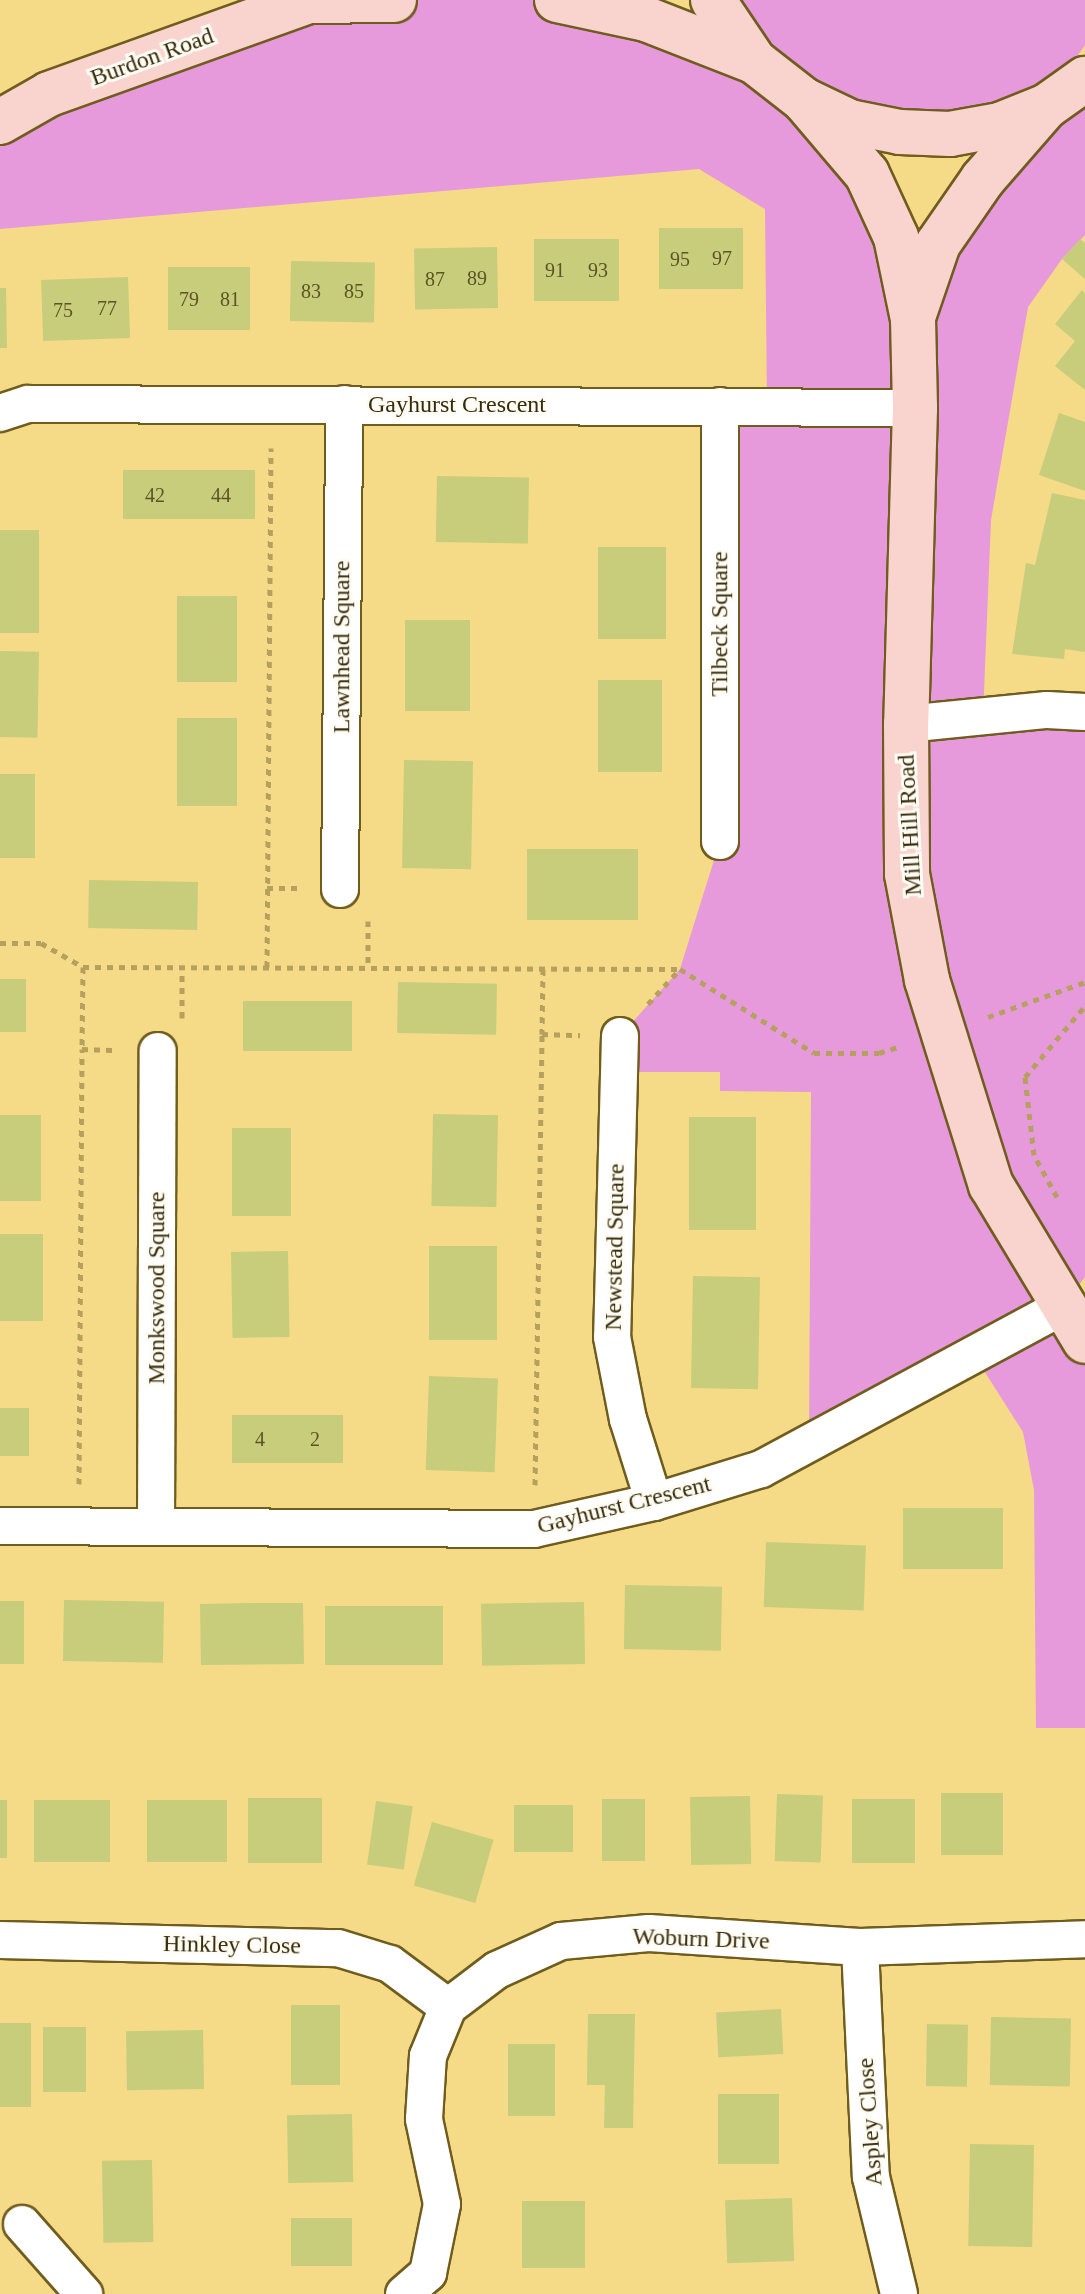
<!DOCTYPE html>
<html>
<head>
<meta charset="utf-8">
<style>
	body { margin:0 }
	#map { position:relative; width:1085px; height:2294px; overflow:hidden; background:#f5da88; font-family:"Times New Roman",serif }
	div>[style] { position:absolute }
	.green>* { inset:0; background:#e699db }
	.building>* { inset:0; background:#c7cd7a; transform-origin:0 0 }
	.path>* { height:5px; margin-top:-2.5px; transform-origin:0; background:repeating-linear-gradient(90deg,#b6a05e 0 6px,transparent 0 12px) }
	.roads { filter:drop-shadow(2px 0 #705d1d) drop-shadow(-2px 0 #705d1d) drop-shadow(0 2px #705d1d) drop-shadow(0 -2px #705d1d) }
	.street>* { height:36px; margin:-18px; padding:0 18px; transform-origin:18px; border-radius:18px; background:#fff }
	.secondary>* { height:44px; margin:-22px; padding:0 22px; transform-origin:22px; border-radius:22px; background:#f9d4ce }
	span { translate:-50% -50%; white-space:nowrap; text-align:center; line-height:1.15; -webkit-text-stroke:6px #fffcf5; paint-order:stroke }
	.number-label { font-size:20px; color:#5b5425 }
	.number-label span { -webkit-text-stroke-width:0 }
	.street-label { font-size:24px; color:#372c09 }
</style>
</head>
<body>
<div id="map">
	<div class="green">
		<div style="clip-path:polygon(394px 0,557px 0,754px 61px,896px 237px,938px 244px,1085px 79px,1085px 235px,1062px 259px,1028px 307px,991px 520px,983px 716px,1085px 712px,1085px 1277px,1062px 1307px,1085px 1341px,1085px 1728px,1036px 1728px,1034px 1490px,1023px 1432px,974px 1355px,809px 1443px,811px 1092px,720px 1091px,720px 1072px,618px 1072px,620px 1036px,680px 969px,720px 841px,720px 406px,767px 406px,765px 209px,699px 169px,0 229px,0 122px,49px 94px)"></div>
		<div style="clip-path:polygon(736px 0,1085px 0,1085px 45px,1076px 58px,1016px 97px,946px 116px,875px 110px,808px 82px,755px 34px)"></div>
	</div>
	<div class="building">
		<div style="left:659px;top:228px;width:84px;height:61px"></div>
		<div style="left:534px;top:239px;width:85px;height:62px"></div>
		<div style="clip-path:polygon(1080px 239px,1085px 243px,1085px 279px,1062px 259px)"></div>
		<div style="left:497px;top:247px;width:61px;height:83px;rotate:89deg"></div>
		<div style="left:291px;top:261px;width:84px;height:60px;rotate:1deg"></div>
		<div style="left:168px;top:267px;width:82px;height:63px"></div>
		<div style="left:128px;top:277px;width:61px;height:87px;rotate:88deg"></div>
		<div style="clip-path:polygon(0 288px,6px 288px,7px 348px,0 348px)"></div>
		<div style="clip-path:polygon(1082px 290px,1085px 293px,1085px 390px,1055px 366px,1075px 341px,1055px 324px)"></div>
		<div style="clip-path:polygon(1059px 413px,1085px 422px,1085px 491px,1039px 475px)"></div>
		<div style="left:123px;top:470px;width:132px;height:49px"></div>
		<div style="left:437px;top:476px;width:92px;height:66px;rotate:1deg"></div>
		<div style="clip-path:polygon(1052px 493px,1085px 500px,1085px 652px,1065px 649px,1064px 659px,1012px 654px,1026px 563px,1035px 565px)"></div>
		<div style="left:0;top:530px;width:39px;height:103px"></div>
		<div style="left:598px;top:547px;width:68px;height:92px"></div>
		<div style="left:237px;top:596px;width:86px;height:60px;rotate:90deg"></div>
		<div style="left:405px;top:620px;width:65px;height:91px"></div>
		<div style="left:0;top:651px;width:39px;height:86px;rotate:1deg"></div>
		<div style="left:598px;top:680px;width:64px;height:92px"></div>
		<div style="left:177px;top:718px;width:60px;height:88px"></div>
		<div style="left:404px;top:760px;width:69px;height:108px;rotate:1deg"></div>
		<div style="left:0;top:774px;width:35px;height:84px"></div>
		<div style="left:527px;top:849px;width:111px;height:71px"></div>
		<div style="left:89px;top:880px;width:109px;height:48px;rotate:1deg"></div>
		<div style="left:0;top:979px;width:26px;height:53px"></div>
		<div style="left:398px;top:982px;width:99px;height:51px;rotate:1deg"></div>
		<div style="left:243px;top:1001px;width:109px;height:50px"></div>
		<div style="left:433px;top:1114px;width:65px;height:92px;rotate:1deg"></div>
		<div style="left:0;top:1115px;width:41px;height:86px"></div>
		<div style="left:689px;top:1117px;width:67px;height:113px"></div>
		<div style="left:232px;top:1128px;width:59px;height:88px"></div>
		<div style="left:0;top:1234px;width:43px;height:87px"></div>
		<div style="left:429px;top:1246px;width:68px;height:94px"></div>
		<div style="left:288px;top:1251px;width:86px;height:57px;rotate:89deg"></div>
		<div style="left:693px;top:1276px;width:67px;height:112px;rotate:1deg"></div>
		<div style="left:429px;top:1376px;width:69px;height:94px;rotate:2deg"></div>
		<div style="left:29px;top:1408px;width:48px;height:29px;rotate:90deg"></div>
		<div style="left:232px;top:1415px;width:111px;height:48px"></div>
		<div style="left:903px;top:1508px;width:100px;height:61px"></div>
		<div style="left:766px;top:1542px;width:100px;height:65px;rotate:2deg"></div>
		<div style="left:625px;top:1585px;width:97px;height:64px;rotate:1deg"></div>
		<div style="left:64px;top:1600px;width:100px;height:61px;rotate:1deg"></div>
		<div style="left:24px;top:1601px;width:63px;height:24px;rotate:90deg"></div>
		<div style="left:584px;top:1602px;width:62px;height:103px;rotate:89deg"></div>
		<div style="clip-path:polygon(251px 1603px,303px 1603px,304px 1664px,201px 1665px,200px 1604px)"></div>
		<div style="left:325px;top:1606px;width:118px;height:59px"></div>
		<div style="left:941px;top:1793px;width:62px;height:62px"></div>
		<div style="left:777px;top:1794px;width:46px;height:67px;rotate:2deg"></div>
		<div style="left:750px;top:1796px;width:68px;height:60px;rotate:89deg"></div>
		<div style="left:248px;top:1798px;width:74px;height:65px"></div>
		<div style="left:602px;top:1799px;width:43px;height:62px"></div>
		<div style="left:852px;top:1799px;width:63px;height:64px"></div>
		<div style="left:0;top:1800px;width:7px;height:58px"></div>
		<div style="left:34px;top:1800px;width:76px;height:62px"></div>
		<div style="left:147px;top:1800px;width:80px;height:62px"></div>
		<div style="left:376px;top:1801px;width:37px;height:64px;rotate:8deg"></div>
		<div style="left:573px;top:1805px;width:47px;height:59px;rotate:90deg"></div>
		<div style="left:432px;top:1822px;width:64px;height:66px;rotate:16deg"></div>
		<div style="left:291px;top:2005px;width:49px;height:80px"></div>
		<div style="left:781px;top:2009px;width:45px;height:65px;rotate:87deg"></div>
		<div style="clip-path:polygon(588px 2014px,635px 2014px,633px 2128px,604px 2128px,605px 2085px,587px 2085px)"></div>
		<div style="left:991px;top:2017px;width:80px;height:68px;rotate:1deg"></div>
		<div style="left:0;top:2023px;width:31px;height:84px"></div>
		<div style="left:927px;top:2024px;width:41px;height:62px;rotate:1deg"></div>
		<div style="left:43px;top:2027px;width:43px;height:65px"></div>
		<div style="left:203px;top:2030px;width:59px;height:77px;rotate:89deg"></div>
		<div style="left:508px;top:2044px;width:47px;height:72px"></div>
		<div style="left:718px;top:2094px;width:61px;height:70px"></div>
		<div style="left:352px;top:2114px;width:68px;height:65px;rotate:89deg"></div>
		<div style="left:970px;top:2144px;width:64px;height:102px;rotate:1deg"></div>
		<div style="left:152px;top:2160px;width:82px;height:50px;rotate:89deg"></div>
		<div style="left:792px;top:2198px;width:63px;height:67px;rotate:88deg"></div>
		<div style="left:522px;top:2201px;width:63px;height:67px"></div>
		<div style="left:291px;top:2218px;width:61px;height:48px"></div>
	</div>
	<div class="path">
		<div style="left:267px;top:888px;width:32px"></div>
		<div style="left:368px;top:921px;width:47px;rotate:90deg"></div>
		<div style="left:0;top:943px;width:41px"></div>
		<div style="left:41px;top:943px;width:48px;rotate:29.7deg"></div>
		<div style="left:83px;top:967px;width:597px;rotate:0.19deg"></div>
		<div style="left:83px;top:967px;width:82px;rotate:90.7deg"></div>
		<div style="left:82px;top:1049px;width:36px;rotate:2deg"></div>
		<div style="left:267px;top:967px;width:519px;rotate:-89.56deg"></div>
		<div style="left:543px;top:969px;width:65px;rotate:90.9deg"></div>
		<div style="left:542px;top:1034px;width:38px;rotate:2deg"></div>
		<div style="left:648px;top:1004px;width:47px;rotate:-47.6deg"></div>
		<div style="left:680px;top:969px;width:158px;rotate:32.1deg"></div>
		<div style="left:814px;top:1053px;width:65px"></div>
		<div style="left:879px;top:1053px;width:20px;rotate:-18deg"></div>
		<div style="left:988px;top:1017px;width:103px;rotate:-19.8deg"></div>
		<div style="left:182px;top:1018px;width:51px;rotate:-90deg"></div>
		<div style="left:1057px;top:1197px;width:48px;rotate:-118.7deg"></div>
		<div style="left:1034px;top:1155px;width:79px;rotate:-96.6deg"></div>
		<div style="left:1025px;top:1077px;width:93px;rotate:-49.8deg"></div>
		<div style="left:79px;top:1484px;width:435px;rotate:-89.6deg"></div>
		<div style="left:535px;top:1485px;width:451px;rotate:-89.1deg"></div>
	</div>
	<div class="roads">
		<div class="street">
			<div style="left:0;top:413px;width:29px;rotate:-18deg"></div>
			<div style="left:28px;top:404px;width:887px;rotate:0.26deg"></div>
			<div style="left:906px;top:724px;width:142px;rotate:-5.7deg"></div>
			<div style="left:1047px;top:710px;width:38px;rotate:3deg"></div>
			<div style="left:720px;top:841px;width:435px;rotate:-90deg"></div>
			<div style="left:340px;top:889px;width:485px;rotate:-89.5deg"></div>
			<div style="left:620px;top:1036px;width:301px;rotate:91.5deg"></div>
			<div style="left:612px;top:1337px;width:84px;rotate:79deg"></div>
			<div style="left:628px;top:1419px;width:87px;rotate:72.6deg"></div>
			<div style="left:156px;top:1525px;width:474px;rotate:-89.8deg"></div>
			<div style="left:0;top:1526px;width:534px;rotate:0.32deg"></div>
			<div style="left:534px;top:1529px;width:123px;rotate:-12.7deg"></div>
			<div style="left:654px;top:1502px;width:112px;rotate:-17.1deg"></div>
			<div style="left:761px;top:1469px;width:342px;rotate:-28.3deg"></div>
			<div style="left:0;top:1940px;width:338px;rotate:1.4deg"></div>
			<div style="left:338px;top:1948px;width:54px;rotate:17.1deg"></div>
			<div style="left:390px;top:1964px;width:72px;rotate:36.6deg"></div>
			<div style="left:860px;top:1947px;width:230px;rotate:87.3deg"></div>
			<div style="left:871px;top:2177px;width:120px;rotate:76.5deg"></div>
			<div style="left:22px;top:2224px;width:94px;rotate:48.5deg"></div>
			<div style="left:404px;top:2294px;width:32px;rotate:-41deg"></div>
			<div style="left:428px;top:2273px;width:70px;rotate:-78.5deg"></div>
			<div style="left:442px;top:2204px;width:87px;rotate:-102deg"></div>
			<div style="left:424px;top:2119px;width:63px;rotate:-86.4deg"></div>
			<div style="left:428px;top:2056px;width:53px;rotate:-67.8deg"></div>
			<div style="left:448px;top:2007px;width:61px;rotate:-37.1deg"></div>
			<div style="left:497px;top:1970px;width:70px;rotate:-24.4deg"></div>
			<div style="left:561px;top:1941px;width:88px;rotate:-5.2deg"></div>
			<div style="left:649px;top:1933px;width:211px;rotate:3.8deg"></div>
			<div style="left:860px;top:1947px;width:225px;rotate:-2deg"></div>
		</div>
		<div class="secondary">
			<div style="left:557px;top:0;width:91px;rotate:12.1deg"></div>
			<div style="left:646px;top:19px;width:116px;rotate:21.3deg"></div>
			<div style="left:713px;top:0;width:73px;rotate:56.1deg"></div>
			<div style="left:754px;top:61px;width:63px;rotate:38deg"></div>
			<div style="left:804px;top:100px;width:51px;rotate:25.6deg"></div>
			<div style="left:850px;top:122px;width:51px;rotate:11.3deg"></div>
			<div style="left:900px;top:132px;width:50px;rotate:2.3deg"></div>
			<div style="left:950px;top:134px;width:51px;rotate:-10.2deg"></div>
			<div style="left:1000px;top:125px;width:51px;rotate:-22deg"></div>
			<div style="left:1047px;top:106px;width:47px;rotate:-35.4deg"></div>
			<div style="left:309px;top:1px;width:85px;rotate:-0.7deg"></div>
			<div style="left:804px;top:100px;width:97px;rotate:49.6deg"></div>
			<div style="left:867px;top:174px;width:69px;rotate:65.3deg"></div>
			<div style="left:896px;top:237px;width:84px;rotate:78.3deg"></div>
			<div style="left:913px;top:319px;width:89px;rotate:88.7deg"></div>
			<div style="left:915px;top:408px;width:316px;rotate:91.6deg"></div>
			<div style="left:906px;top:724px;width:150px;rotate:89.6deg"></div>
			<div style="left:907px;top:874px;width:108px;rotate:79.3deg"></div>
			<div style="left:927px;top:980px;width:215px;rotate:72.7deg"></div>
			<div style="left:991px;top:1185px;width:182px;rotate:58.9deg"></div>
			<div style="left:0;top:122px;width:56px;rotate:-29.7deg"></div>
			<div style="left:49px;top:94px;width:278px;rotate:-19.7deg"></div>
			<div style="left:913px;top:317px;width:77px;rotate:-71.1deg"></div>
			<div style="left:938px;top:244px;width:79px;rotate:-55.3deg"></div>
			<div style="left:983px;top:179px;width:91px;rotate:-49deg"></div>
		</div>
	</div>
	<div class="number-label">
		<span style="left:722px;top:258px">97</span>
		<span style="left:680px;top:259px">95</span>
		<span style="left:555px;top:270px">91</span>
		<span style="left:598px;top:270px">93</span>
		<span style="left:477px;top:278px">89</span>
		<span style="left:435px;top:279px">87</span>
		<span style="left:311px;top:291px">83</span>
		<span style="left:354px;top:291px">85</span>
		<span style="left:189px;top:299px">79</span>
		<span style="left:230px;top:299px">81</span>
		<span style="left:107px;top:308px">77</span>
		<span style="left:63px;top:310px">75</span>
		<span style="left:155px;top:495px">42</span>
		<span style="left:221px;top:495px">44</span>
		<span style="left:260px;top:1439px">4</span>
		<span style="left:315px;top:1439px">2</span>
	</div>
	<div class="street-label">
		<span style="left:152px;top:57px;rotate:-20deg">Burdon Road</span>
		<span style="left:457px;top:405px">Gayhurst Crescent</span>
		<span style="left:720px;top:624px;rotate:-90deg">Tilbeck Square</span>
		<span style="left:342px;top:647px;rotate:-90deg">Lawnhead Square</span>
		<span style="left:910px;top:825px;rotate:-93deg">Mill Hill Road</span>
		<span style="left:615px;top:1247px;rotate:-89deg">Newstead Square</span>
		<span style="left:157px;top:1288px;rotate:-90deg">Monkswood Square</span>
		<span style="left:624px;top:1505px;rotate:-14deg">Gayhurst Crescent</span>
		<span style="left:701px;top:1939px;rotate:2deg">Woburn Drive</span>
		<span style="left:232px;top:1945px;rotate:1deg">Hinkley Close</span>
		<span style="left:870px;top:2122px;rotate:-94deg">Aspley Close</span>
	</div>
</div>
</body>
</html>
